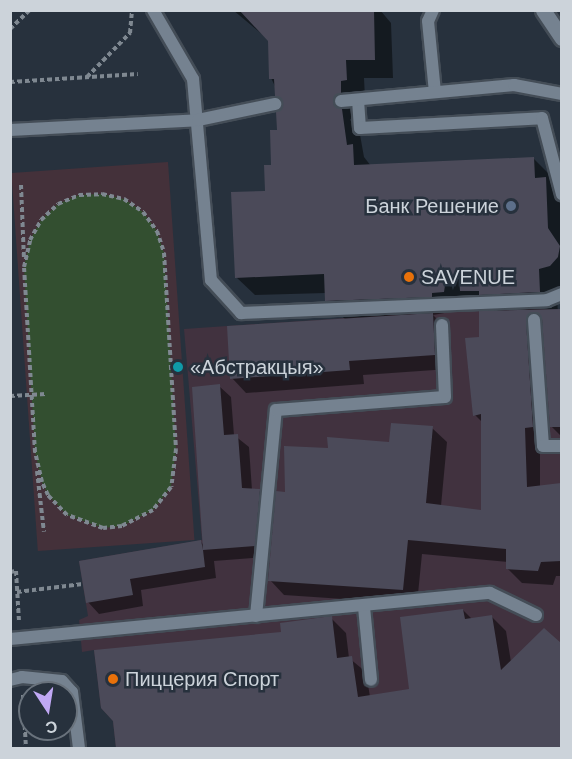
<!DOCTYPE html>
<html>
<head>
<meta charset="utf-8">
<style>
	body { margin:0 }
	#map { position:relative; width:572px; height:759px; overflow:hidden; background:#27313d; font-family:Arial,sans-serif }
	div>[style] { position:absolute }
	.industrial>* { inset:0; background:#41323f }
	.education>* { inset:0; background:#44313a; transform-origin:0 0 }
	.green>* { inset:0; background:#334f30 }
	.shadow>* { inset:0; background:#0007 }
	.building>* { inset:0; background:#4b4a59 }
	.path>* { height:4px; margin-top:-2px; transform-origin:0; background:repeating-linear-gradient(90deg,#7f8891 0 4.5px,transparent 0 7.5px) }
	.roads { filter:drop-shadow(2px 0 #444d57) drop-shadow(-2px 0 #444d57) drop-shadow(0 2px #444d57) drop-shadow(0 -2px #444d57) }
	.lane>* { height:12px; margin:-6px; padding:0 6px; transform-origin:6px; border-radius:6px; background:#758290 }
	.secondary>* { height:15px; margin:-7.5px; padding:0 7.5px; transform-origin:7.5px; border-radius:7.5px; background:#758290 }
	.dots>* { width:16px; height:16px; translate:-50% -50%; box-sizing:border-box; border:3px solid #27313d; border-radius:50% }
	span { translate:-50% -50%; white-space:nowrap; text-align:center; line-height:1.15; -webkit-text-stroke:5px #27313d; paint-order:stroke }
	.poi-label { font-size:20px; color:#ccd3da }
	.right { translate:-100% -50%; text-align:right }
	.left { translate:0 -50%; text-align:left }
	.frame { position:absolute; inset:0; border:12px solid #ccd3da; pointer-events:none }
	.north { position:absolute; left:18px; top:681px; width:60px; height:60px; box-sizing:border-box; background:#27313d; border:2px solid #69727c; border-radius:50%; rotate:168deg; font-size:16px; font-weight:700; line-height:24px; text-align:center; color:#ccd3da }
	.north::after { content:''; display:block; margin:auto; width:21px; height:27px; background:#c0a8f4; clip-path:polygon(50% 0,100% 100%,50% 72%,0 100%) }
</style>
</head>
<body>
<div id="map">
	<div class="industrial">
		<div style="clip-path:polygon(479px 309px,561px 309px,561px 748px,116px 748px,113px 721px,101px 708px,94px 650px,82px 652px,79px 620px,88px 616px,79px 561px,202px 540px,184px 329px)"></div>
	</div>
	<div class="education">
		<div style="left:168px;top:162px;width:379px;height:157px;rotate:86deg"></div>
	</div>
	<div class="green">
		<div style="clip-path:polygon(102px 194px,124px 199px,143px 212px,157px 231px,164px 253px,176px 449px,171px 487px,153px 510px,122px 526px,103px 528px,67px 515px,48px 495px,42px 482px,35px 452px,24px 267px,30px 240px,41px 220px,58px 204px,79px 195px)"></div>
	</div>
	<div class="shadow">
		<div style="clip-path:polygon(233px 10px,380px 10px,391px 23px,393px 78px,364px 78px,365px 98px,350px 120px,359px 129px,364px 157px,371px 166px,534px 159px,552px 177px,552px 185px,562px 194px,562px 286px,556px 287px,558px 312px,562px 312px,562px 437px,551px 426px,544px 329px,540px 332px,540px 487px,562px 485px,562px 576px,556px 576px,553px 585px,522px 583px,508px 569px,508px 562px,422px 554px,417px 604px,284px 595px,270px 580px,286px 493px,329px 450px,390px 443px,432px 428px,447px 442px,441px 506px,483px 511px,483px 423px,475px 415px,481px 338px,499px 312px,495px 309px,480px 309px,463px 297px,462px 310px,433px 315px,447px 329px,449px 369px,363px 375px,364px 384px,246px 393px,232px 378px,346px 320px,326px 301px,326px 293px,255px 295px,236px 277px,267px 192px,285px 107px,271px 78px,269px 40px)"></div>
		<div style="clip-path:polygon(219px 386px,231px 397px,234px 435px,249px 447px,252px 490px,259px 491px,271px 502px,266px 557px,214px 561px,216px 578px,141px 590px,143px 606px,99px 614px,88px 602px,81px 562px,201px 542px,204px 545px)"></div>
		<div style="clip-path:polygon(463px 610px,472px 619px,491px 616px,506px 631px,511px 662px,544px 630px,562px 645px,562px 748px,117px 748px,115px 721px,282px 634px,331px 618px,346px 633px,349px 658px,366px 672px,370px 697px,411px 690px)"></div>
	</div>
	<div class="building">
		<div style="clip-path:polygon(239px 10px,374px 10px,375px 60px,346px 60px,347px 80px,341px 81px,341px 93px,333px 101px,342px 109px,347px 145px,353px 144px,354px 165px,534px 157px,535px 178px,546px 177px,548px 228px,560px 246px,558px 257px,550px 266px,539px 269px,540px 292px,479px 295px,479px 291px,460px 291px,459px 279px,446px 279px,444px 292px,432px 293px,432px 297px,325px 301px,324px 274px,235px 278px,231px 192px,265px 191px,264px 165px,271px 165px,270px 130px,277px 130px,276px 112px,283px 103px,275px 96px,274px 79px,269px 79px,268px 41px)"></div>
		<div style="clip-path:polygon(561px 309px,561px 427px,550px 427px,542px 319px,534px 312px,526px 321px,533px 427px,525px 428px,527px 487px,561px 483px,561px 561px,541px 562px,538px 571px,506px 569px,506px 549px,408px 540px,403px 590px,268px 581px,276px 491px,285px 492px,284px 446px,328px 448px,327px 437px,389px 442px,391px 423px,433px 426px,426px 503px,481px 510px,481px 414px,473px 416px,465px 338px,479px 337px,479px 311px)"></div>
		<div style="clip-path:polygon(433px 313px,435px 355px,349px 361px,350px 370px,230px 379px,227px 326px)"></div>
		<div style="clip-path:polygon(220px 384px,224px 435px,238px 434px,242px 488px,260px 489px,255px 546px,203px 550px,205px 567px,130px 579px,133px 595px,86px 603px,79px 561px,201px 540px,203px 550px,192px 387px)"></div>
		<div style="clip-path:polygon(463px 609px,465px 619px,492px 615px,501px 670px,544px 628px,561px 643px,561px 748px,116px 748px,113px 721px,101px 708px,94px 650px,281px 632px,280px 623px,332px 616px,337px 658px,352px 656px,358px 697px,409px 689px,400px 617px)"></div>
	</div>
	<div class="path">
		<div style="left:10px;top:29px;width:28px;rotate:-44deg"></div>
		<div style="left:87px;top:77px;width:62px;rotate:-45.7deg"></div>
		<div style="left:130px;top:33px;width:21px;rotate:-85deg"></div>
		<div style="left:10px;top:82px;width:128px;rotate:-3.6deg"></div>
		<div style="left:21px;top:185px;width:74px;rotate:87.7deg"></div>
		<div style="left:102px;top:194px;width:23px;rotate:13deg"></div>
		<div style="left:124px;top:199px;width:23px;rotate:34deg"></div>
		<div style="left:143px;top:212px;width:24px;rotate:54deg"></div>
		<div style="left:157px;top:231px;width:23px;rotate:72deg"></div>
		<div style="left:164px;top:253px;width:196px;rotate:86.5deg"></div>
		<div style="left:176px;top:449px;width:38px;rotate:97deg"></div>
		<div style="left:171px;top:487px;width:29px;rotate:128deg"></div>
		<div style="left:153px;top:510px;width:35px;rotate:153deg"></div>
		<div style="left:122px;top:526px;width:19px;rotate:174deg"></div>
		<div style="left:103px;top:528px;width:38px;rotate:-160deg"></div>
		<div style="left:67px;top:515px;width:28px;rotate:-134deg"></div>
		<div style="left:48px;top:495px;width:14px;rotate:-115deg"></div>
		<div style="left:42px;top:482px;width:31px;rotate:-103deg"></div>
		<div style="left:35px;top:452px;width:185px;rotate:-93.4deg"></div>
		<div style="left:24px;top:267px;width:28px;rotate:-77deg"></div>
		<div style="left:30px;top:240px;width:23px;rotate:-61deg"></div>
		<div style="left:41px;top:220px;width:23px;rotate:-43deg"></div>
		<div style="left:58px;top:204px;width:23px;rotate:-23deg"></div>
		<div style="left:79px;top:195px;width:23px;rotate:-2deg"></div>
		<div style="left:10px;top:396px;width:36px;rotate:-3deg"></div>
		<div style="left:37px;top:471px;width:61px;rotate:83.5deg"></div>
		<div style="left:10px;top:572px;width:6px;rotate:-9deg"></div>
		<div style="left:16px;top:571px;width:50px;rotate:86.6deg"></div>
		<div style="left:17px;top:592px;width:66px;rotate:-6.9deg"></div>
		<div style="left:23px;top:695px;width:53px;rotate:86.8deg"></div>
	</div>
	<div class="roads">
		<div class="lane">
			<div style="left:153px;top:10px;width:80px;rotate:59.9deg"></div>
			<div style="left:193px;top:79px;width:202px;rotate:84.9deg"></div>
			<div style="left:211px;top:280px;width:45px;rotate:47.7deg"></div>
			<div style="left:241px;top:313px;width:306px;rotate:-2.4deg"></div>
			<div style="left:547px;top:300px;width:16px;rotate:-22deg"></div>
			<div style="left:433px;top:10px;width:12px;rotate:114deg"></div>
			<div style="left:428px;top:21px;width:71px;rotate:84.4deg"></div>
			<div style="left:358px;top:100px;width:28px;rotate:86deg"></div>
			<div style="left:360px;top:128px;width:182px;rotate:-3.1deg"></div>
			<div style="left:542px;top:118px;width:79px;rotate:75.3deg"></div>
			<div style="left:341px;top:101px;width:174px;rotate:-5.3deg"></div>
			<div style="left:514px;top:85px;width:49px;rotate:10.6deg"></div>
			<div style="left:10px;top:130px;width:188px;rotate:-3deg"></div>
			<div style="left:198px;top:120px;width:79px;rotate:-11.7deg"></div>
			<div style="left:534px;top:320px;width:126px;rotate:85.9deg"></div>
			<div style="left:543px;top:446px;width:19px"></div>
			<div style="left:364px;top:607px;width:73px;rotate:84.5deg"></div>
			<div style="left:256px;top:616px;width:207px;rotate:-84.5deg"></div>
			<div style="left:276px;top:410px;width:169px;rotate:-4.4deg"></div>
			<div style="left:445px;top:397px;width:72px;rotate:-92.4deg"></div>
			<div style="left:10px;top:639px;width:482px;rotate:-5.5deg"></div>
			<div style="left:490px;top:593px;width:51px;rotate:25.6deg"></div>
			<div style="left:10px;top:680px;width:12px;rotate:-14deg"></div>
			<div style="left:22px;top:677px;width:40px;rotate:5.7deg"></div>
			<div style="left:62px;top:681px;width:15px;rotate:48deg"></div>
			<div style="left:72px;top:692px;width:56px;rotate:82.9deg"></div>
		</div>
		<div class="secondary">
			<div style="left:543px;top:10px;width:34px;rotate:56deg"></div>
		</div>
	</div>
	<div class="dots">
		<div style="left:511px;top:206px;background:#5c6f8a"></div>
		<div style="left:409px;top:277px;background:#e8710a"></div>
		<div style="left:178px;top:367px;background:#0f9aa8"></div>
		<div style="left:113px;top:679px;background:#e8710a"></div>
	</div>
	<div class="poi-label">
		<span class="right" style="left:499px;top:206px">Банк Решение</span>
		<span class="left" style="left:421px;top:277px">SAVENUE</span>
		<span class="left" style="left:190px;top:367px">«Абстракцыя»</span>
		<span class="left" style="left:125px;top:679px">Пиццерия Спорт</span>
	</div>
	<div class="frame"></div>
	<div class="north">С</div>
</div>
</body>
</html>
